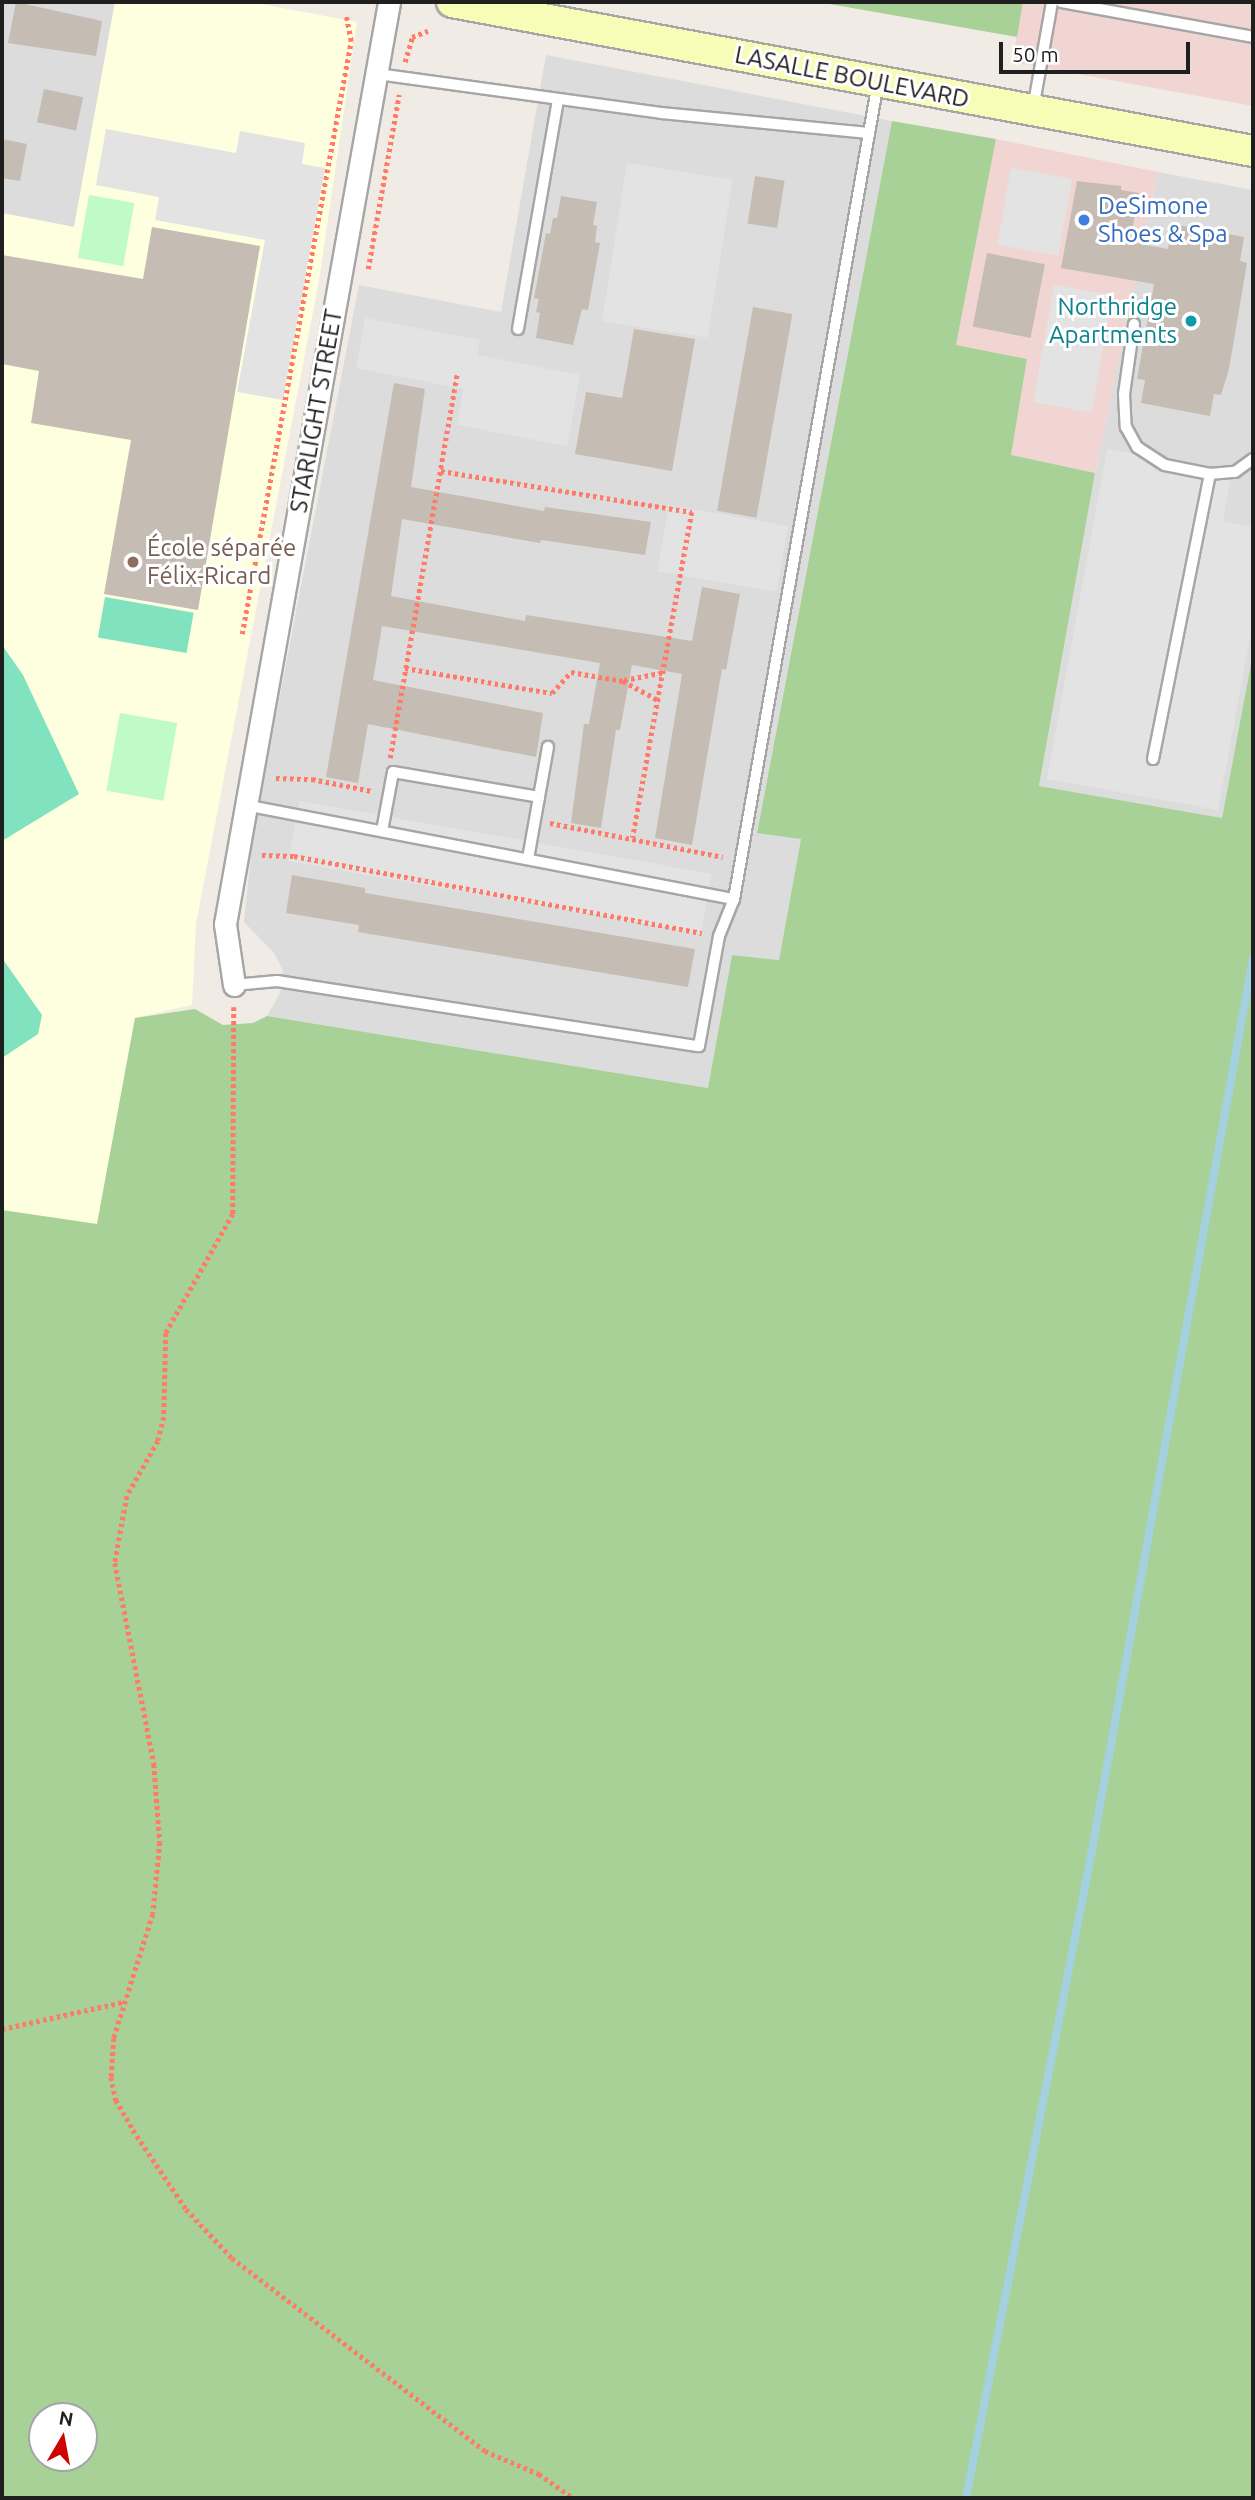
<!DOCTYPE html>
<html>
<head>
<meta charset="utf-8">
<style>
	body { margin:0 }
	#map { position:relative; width:1255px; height:2500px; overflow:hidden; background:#f0ece5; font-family:Ubuntu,sans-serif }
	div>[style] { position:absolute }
	.residential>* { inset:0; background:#dddcdc }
	.commercial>* { inset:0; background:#f1d5d3 }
	.education>* { inset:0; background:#feffdf }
	.forest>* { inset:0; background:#a8d198 }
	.park>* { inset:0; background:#c0fbc6; transform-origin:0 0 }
	.pitch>* { inset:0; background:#80e2be; transform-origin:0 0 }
	.parking>* { inset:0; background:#e3e3e3; transform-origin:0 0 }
	.stream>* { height:8px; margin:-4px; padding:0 4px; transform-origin:4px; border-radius:4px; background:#a4d1df }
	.building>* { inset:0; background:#c5bcb4; transform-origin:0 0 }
	.path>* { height:4.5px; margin-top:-2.25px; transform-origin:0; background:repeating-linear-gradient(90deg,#ff7a67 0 3.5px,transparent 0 7px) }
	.roads { filter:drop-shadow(2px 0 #a6a6a6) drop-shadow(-2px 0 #a6a6a6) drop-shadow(0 2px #a6a6a6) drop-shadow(0 -2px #a6a6a6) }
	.lane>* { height:10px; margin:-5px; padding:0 5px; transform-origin:5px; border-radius:5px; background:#fff }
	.street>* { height:21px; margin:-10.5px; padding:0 10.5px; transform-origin:10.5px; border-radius:10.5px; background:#fff }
	.secondary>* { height:30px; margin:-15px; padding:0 15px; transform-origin:15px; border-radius:15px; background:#f7fcb7 }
	.dots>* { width:19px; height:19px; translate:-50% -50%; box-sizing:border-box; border:4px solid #fff; border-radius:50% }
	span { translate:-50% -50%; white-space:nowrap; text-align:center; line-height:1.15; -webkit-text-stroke:6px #fff; paint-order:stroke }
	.street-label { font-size:24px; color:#1f1f1f }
	.shop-label { font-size:24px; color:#366cbe }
	.left { translate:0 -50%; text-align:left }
	.culture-label { font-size:24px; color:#0d838f }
	.right { translate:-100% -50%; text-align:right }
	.education-label { font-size:24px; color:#785e54 }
	.frame { position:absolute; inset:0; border:4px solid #1f1f1f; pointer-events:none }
	.north { position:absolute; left:28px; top:2402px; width:70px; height:70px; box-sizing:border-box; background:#fff; border:2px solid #a5a5a5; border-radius:50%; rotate:10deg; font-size:19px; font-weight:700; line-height:28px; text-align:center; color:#1f1f1f }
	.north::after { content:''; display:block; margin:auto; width:24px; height:32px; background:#ce0400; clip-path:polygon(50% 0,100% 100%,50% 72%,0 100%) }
	.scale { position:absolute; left:999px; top:42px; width:191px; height:32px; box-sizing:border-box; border:4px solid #1f1f1f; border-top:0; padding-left:9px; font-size:21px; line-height:24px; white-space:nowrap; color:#1f1f1f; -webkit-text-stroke:5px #fff; paint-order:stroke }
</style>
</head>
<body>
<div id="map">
	<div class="residential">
		<div style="clip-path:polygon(2px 2px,115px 2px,74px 227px,2px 213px)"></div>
		<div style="clip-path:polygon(546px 55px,892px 121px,757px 832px,801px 839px,779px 960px,732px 955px,708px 1088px,267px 1016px,280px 993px,283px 970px,274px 953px,244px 922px,253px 835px,359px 285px,501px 312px)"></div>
		<div style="clip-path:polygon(1158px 172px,1253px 190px,1253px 653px,1222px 818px,1039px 786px,1095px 473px)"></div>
	</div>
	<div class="commercial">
		<div style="clip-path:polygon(1023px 2px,1253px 2px,1253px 106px,1012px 62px)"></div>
		<div style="clip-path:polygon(996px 139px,1158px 172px,1095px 473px,1010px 455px,1027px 359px,956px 345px)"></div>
	</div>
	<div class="education">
		<div style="clip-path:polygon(115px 2px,250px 2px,357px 22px,319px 280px,196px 924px,192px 1005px,135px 1018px,97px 1225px,2px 1210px,2px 213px,74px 227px)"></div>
	</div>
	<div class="forest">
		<div style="clip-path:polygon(818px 2px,1023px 2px,1017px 37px)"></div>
		<div style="clip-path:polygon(evenodd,892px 121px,996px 139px,956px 345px,1027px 359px,1011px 455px,1095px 473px,1039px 786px,1222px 818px,1253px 653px,1253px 2498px,2px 2498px,2px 1210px,97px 1224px,135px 1018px,195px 1009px,223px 1025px,253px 1023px,267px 1016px,708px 1088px,732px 955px,779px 960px,801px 839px,757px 833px,892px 121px,42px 2416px,84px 2416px,84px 2458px,42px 2458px,42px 2416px)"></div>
	</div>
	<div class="park">
		<div style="left:89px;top:195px;width:46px;height:64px;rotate:10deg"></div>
		<div style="left:120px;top:713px;width:58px;height:79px;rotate:10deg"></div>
	</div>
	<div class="pitch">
		<div style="left:105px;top:597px;width:90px;height:41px;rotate:10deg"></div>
		<div style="clip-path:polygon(2px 645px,23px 675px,79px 794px,2px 841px)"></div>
		<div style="clip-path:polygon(2px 958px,42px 1015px,38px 1034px,2px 1058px)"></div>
	</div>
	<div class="parking">
		<div style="clip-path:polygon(106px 129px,236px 153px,240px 131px,305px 143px,302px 164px,325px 168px,283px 400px,237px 392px,265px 240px,155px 220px,159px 197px,96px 185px)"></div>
		<div style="left:627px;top:163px;width:107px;height:160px;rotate:9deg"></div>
		<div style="left:1011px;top:168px;width:62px;height:78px;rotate:10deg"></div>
		<div style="left:1054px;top:285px;width:59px;height:119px;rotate:10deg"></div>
		<div style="clip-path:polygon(365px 318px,480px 340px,477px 355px,580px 375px,567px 446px,457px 425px,463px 389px,356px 368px)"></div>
		<div style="clip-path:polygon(1107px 449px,1232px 472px,1223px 521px,1253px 527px,1253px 622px,1218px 810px,1047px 779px)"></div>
		<div style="left:669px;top:505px;width:121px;height:67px;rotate:10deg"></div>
		<div style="left:299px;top:801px;width:419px;height:61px;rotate:10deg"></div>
	</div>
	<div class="stream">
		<div style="left:966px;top:2498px;width:644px;rotate:-78.99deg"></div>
		<div style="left:1089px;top:1866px;width:923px;rotate:-79.76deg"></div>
	</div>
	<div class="building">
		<div style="clip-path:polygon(16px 2px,102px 21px,96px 56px,8px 43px)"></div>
		<div style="left:44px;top:89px;width:40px;height:34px;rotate:12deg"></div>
		<div style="clip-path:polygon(2px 139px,27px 144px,20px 181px,2px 178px)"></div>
		<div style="left:755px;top:176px;width:30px;height:48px;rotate:9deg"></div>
		<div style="clip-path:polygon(1077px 181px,1121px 186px,1121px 190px,1139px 193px,1130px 242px,1168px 249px,1172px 224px,1244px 237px,1240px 261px,1247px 263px,1229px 369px,1221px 395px,1214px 394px,1210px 416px,1141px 403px,1145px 380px,1137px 379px,1154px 284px,1061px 268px)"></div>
		<div style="clip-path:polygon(561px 196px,597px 202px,593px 225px,597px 226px,595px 242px,600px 243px,588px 310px,582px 309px,573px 345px,536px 338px,540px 313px,536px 312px,539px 299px,534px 298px,546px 233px,550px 234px,553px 218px,557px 218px)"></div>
		<div style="clip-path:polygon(152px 227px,260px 246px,198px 610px,104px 594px,131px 440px,31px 423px,39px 371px,2px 364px,2px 255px,143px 279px)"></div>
		<div style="left:987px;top:253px;width:59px;height:75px;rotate:11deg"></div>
		<div style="left:753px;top:307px;width:40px;height:207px;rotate:10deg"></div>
		<div style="clip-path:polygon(634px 329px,695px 339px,672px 471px,575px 454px,586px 392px,622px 398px)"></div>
		<div style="clip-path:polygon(394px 383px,425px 389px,411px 487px,544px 511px,545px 507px,651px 522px,645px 555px,541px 540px,540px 543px,402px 519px,391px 596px,525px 621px,526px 615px,692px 641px,702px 587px,740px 594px,726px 670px,722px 669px,692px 845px,655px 838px,682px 674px,632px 665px,620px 730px,616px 730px,601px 828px,571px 823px,584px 724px,589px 724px,600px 663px,382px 626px,373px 680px,543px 713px,536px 757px,368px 724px,358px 783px,326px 777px)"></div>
		<div style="clip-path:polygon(292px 875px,365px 888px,365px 893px,695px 949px,688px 987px,358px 932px,359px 925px,286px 913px)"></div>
	</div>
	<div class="path">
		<div style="left:405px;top:62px;width:26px;rotate:-74deg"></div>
		<div style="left:412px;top:37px;width:17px;rotate:-21deg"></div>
		<div style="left:368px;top:269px;width:177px;rotate:-79.9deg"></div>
		<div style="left:441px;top:471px;width:254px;rotate:9.3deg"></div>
		<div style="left:692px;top:512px;width:331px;rotate:100.3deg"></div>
		<div style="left:242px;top:634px;width:603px;rotate:-79.58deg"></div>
		<div style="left:351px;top:41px;width:25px;rotate:-101deg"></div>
		<div style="left:405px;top:668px;width:149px;rotate:9.7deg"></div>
		<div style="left:552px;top:693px;width:28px;rotate:-48deg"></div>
		<div style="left:571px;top:672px;width:53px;rotate:9.8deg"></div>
		<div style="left:623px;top:681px;width:42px;rotate:28.4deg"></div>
		<div style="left:624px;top:680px;width:42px;rotate:-11deg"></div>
		<div style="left:390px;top:758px;width:389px;rotate:-80.1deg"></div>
		<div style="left:276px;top:778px;width:36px;rotate:2deg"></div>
		<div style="left:312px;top:779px;width:61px;rotate:11.3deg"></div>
		<div style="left:550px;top:823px;width:176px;rotate:11.1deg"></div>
		<div style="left:262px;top:855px;width:32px;rotate:2deg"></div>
		<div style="left:294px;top:856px;width:415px;rotate:10.7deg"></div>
		<div style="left:234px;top:1007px;width:207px;rotate:90.3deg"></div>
		<div style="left:233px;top:1214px;width:137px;rotate:119.4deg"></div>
		<div style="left:166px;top:1333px;width:84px;rotate:91.4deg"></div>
		<div style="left:164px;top:1417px;width:25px;rotate:104deg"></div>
		<div style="left:158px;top:1441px;width:63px;rotate:119.4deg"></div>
		<div style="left:127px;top:1496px;width:68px;rotate:100.2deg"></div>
		<div style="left:115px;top:1563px;width:205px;rotate:79deg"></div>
		<div style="left:154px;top:1764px;width:78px;rotate:85.6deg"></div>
		<div style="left:160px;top:1842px;width:72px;rotate:95.6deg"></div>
		<div style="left:153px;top:1914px;width:130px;rotate:107.5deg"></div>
		<div style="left:114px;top:2038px;width:39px;rotate:94deg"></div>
		<div style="left:111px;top:2077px;width:24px;rotate:78deg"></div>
		<div style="left:116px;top:2100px;width:34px;rotate:60deg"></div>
		<div style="left:133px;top:2130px;width:95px;rotate:56.1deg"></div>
		<div style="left:186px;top:2209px;width:67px;rotate:46.8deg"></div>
		<div style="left:232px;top:2258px;width:318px;rotate:37.3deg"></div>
		<div style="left:485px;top:2451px;width:59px;rotate:23.1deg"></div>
		<div style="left:539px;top:2474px;width:42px;rotate:35.2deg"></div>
		<div style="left:2px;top:2029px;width:124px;rotate:-12.6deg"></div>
	</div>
	<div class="roads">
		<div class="lane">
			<div style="left:1061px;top:2px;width:195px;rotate:10.3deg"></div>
			<div style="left:377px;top:74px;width:287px;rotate:7.8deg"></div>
			<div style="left:661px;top:113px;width:209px;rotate:5.5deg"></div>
			<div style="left:1033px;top:109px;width:109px;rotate:-79.9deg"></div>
			<div style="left:1134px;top:324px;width:71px;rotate:98.1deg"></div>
			<div style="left:1124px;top:394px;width:33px;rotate:87deg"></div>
			<div style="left:1126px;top:427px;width:23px;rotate:61deg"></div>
			<div style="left:1137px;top:447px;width:33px;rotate:33deg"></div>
			<div style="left:1165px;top:465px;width:46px;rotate:11.3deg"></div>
			<div style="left:518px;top:329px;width:233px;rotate:-80.1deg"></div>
			<div style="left:1153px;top:759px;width:291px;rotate:-78.7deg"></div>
			<div style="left:1210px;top:474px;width:25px;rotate:-5deg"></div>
			<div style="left:1235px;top:472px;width:22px;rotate:-36deg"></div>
			<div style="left:539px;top:797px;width:51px;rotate:-79.8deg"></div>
			<div style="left:245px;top:805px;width:498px;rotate:10.9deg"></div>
			<div style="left:734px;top:899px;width:830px;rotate:-80deg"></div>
			<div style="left:382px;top:831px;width:60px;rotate:-79.4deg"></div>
			<div style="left:393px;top:772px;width:148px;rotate:9.7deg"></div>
			<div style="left:539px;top:797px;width:63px;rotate:100.1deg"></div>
			<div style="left:234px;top:985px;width:43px;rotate:-5.3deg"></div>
			<div style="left:277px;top:981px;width:427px;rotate:8.8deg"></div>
			<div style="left:699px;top:1046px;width:112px;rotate:-79.7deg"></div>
			<div style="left:719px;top:936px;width:40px;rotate:-68deg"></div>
		</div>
		<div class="street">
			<div style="left:234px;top:985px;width:62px;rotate:-98.4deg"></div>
			<div style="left:225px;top:924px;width:936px;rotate:-79.91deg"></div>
		</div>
		<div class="secondary">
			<div style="left:452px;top:2px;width:815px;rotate:10.54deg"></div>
		</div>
	</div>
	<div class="dots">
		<div style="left:1084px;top:220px;background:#3f7fe0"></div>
		<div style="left:1191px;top:321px;background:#0f9aa8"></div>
		<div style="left:133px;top:562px;background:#8d6e63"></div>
	</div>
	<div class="street-label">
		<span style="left:852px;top:77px;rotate:11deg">LASALLE BOULEVARD</span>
		<span style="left:316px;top:411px;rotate:-80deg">STARLIGHT STREET</span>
	</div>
	<div class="shop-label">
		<span class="left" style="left:1098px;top:220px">DeSimone<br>Shoes &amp; Spa</span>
	</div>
	<div class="culture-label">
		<span class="right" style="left:1177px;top:321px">Northridge<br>Apartments</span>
	</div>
	<div class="education-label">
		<span class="left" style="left:147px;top:562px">École séparée<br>Félix-Ricard</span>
	</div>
	<div class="frame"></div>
	<div class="north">N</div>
	<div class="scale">50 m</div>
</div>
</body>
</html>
